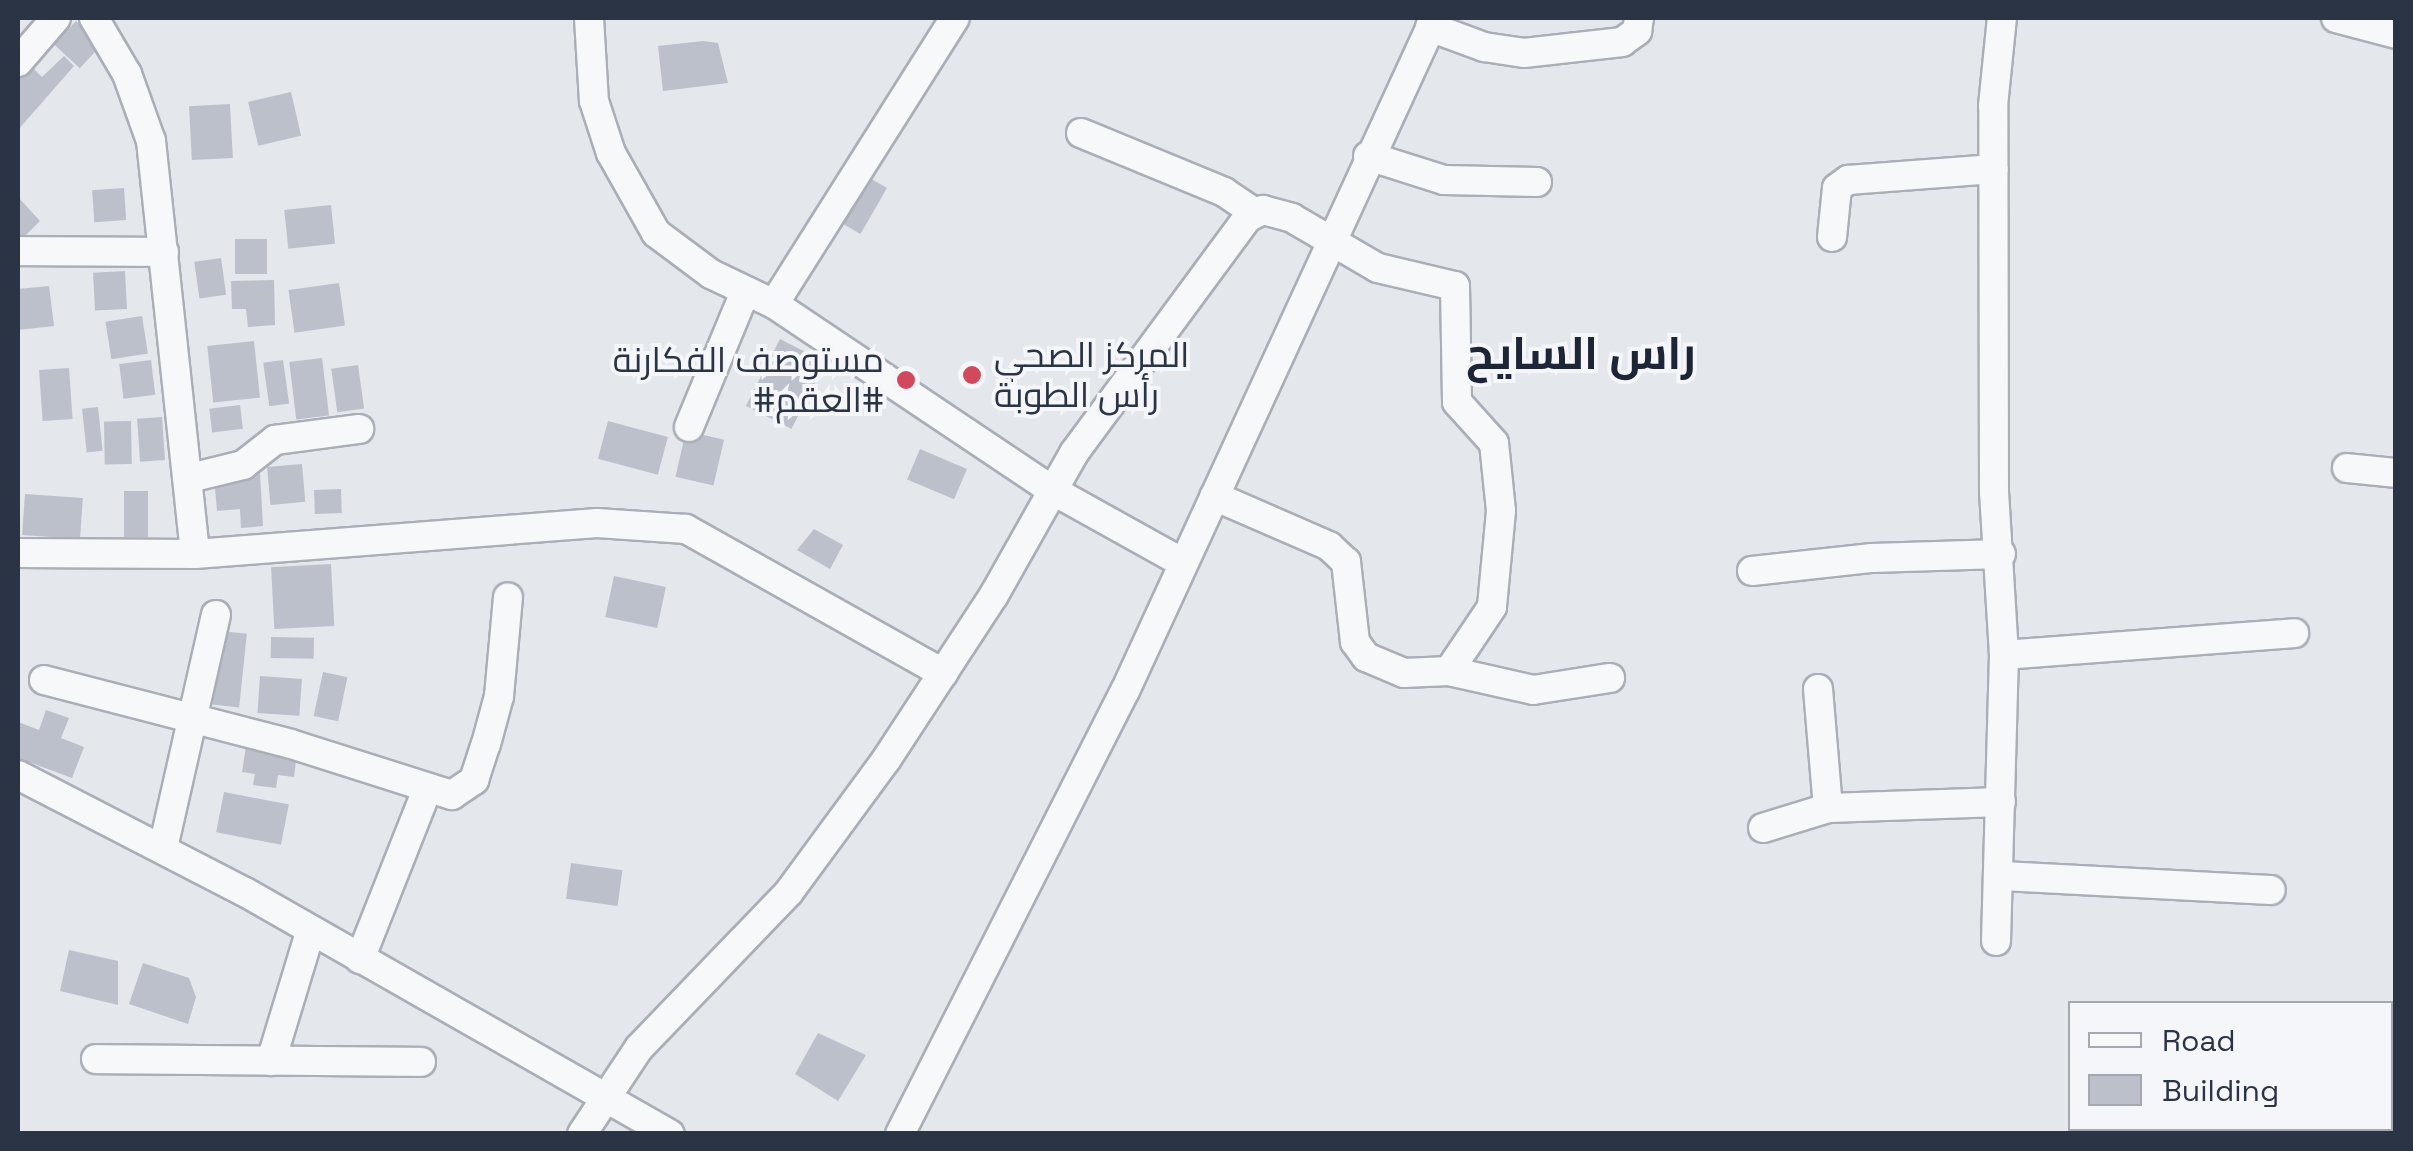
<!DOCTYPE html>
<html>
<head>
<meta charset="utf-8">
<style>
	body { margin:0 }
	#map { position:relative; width:2413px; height:1151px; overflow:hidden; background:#e4e7ec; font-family:"Space Grotesk",Cairo,sans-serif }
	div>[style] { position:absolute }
	.building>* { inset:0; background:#bbc0ca; transform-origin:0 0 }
	.roads { filter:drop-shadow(2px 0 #a9aeb7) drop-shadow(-2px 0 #a9aeb7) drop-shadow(0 2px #a9aeb7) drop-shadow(0 -2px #a9aeb7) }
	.minor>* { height:28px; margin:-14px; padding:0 14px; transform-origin:14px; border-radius:14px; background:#f7f8fa }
	.dots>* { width:28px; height:28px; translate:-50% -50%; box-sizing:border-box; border:5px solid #f4f6f9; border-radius:50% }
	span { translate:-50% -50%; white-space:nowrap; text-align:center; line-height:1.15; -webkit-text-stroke:8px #f4f6f9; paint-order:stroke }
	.poi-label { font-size:35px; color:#2b3445 }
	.left { translate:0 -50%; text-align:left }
	.right { translate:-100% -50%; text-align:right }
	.district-label { font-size:45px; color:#1d2536; font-weight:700 }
	.frame { position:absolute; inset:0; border:20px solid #2b3445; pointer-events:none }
	.legend { position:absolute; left:2068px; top:1001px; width:325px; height:130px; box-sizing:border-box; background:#f4f6f9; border:2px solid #a4a8b1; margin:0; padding:12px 18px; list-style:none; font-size:30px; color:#2b3445 }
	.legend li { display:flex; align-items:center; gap:20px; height:50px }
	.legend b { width:50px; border:2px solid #a4a8b1 }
</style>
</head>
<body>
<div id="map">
	<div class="building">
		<div style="left:76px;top:21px;width:35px;height:32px;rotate:43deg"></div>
		<div style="clip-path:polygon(703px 41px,718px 43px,728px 83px,663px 91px,658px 46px)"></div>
		<div style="clip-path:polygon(64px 56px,74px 66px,18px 130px,18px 79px,31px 66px,42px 77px)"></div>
		<div style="left:291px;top:92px;width:45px;height:44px;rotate:77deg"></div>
		<div style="left:230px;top:104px;width:54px;height:41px;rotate:87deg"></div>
		<div style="left:861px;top:173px;width:30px;height:53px;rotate:30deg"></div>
		<div style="left:124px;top:188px;width:32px;height:32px;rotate:86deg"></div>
		<div style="clip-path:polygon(18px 197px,40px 221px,21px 240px,18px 236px)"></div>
		<div style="left:331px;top:205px;width:39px;height:47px;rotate:84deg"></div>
		<div style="left:235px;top:239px;width:32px;height:35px"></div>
		<div style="left:221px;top:258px;width:37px;height:27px;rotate:82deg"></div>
		<div style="left:125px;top:271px;width:38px;height:32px;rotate:87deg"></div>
		<div style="clip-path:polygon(274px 280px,275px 325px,248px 327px,246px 309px,232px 309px,231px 281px)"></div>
		<div style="left:339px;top:283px;width:43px;height:51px;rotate:82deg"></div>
		<div style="clip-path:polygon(49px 286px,54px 326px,18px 330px,18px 289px)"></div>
		<div style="left:142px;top:316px;width:38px;height:37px;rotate:81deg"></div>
		<div style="left:780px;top:339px;width:51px;height:75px;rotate:27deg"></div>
		<div style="left:254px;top:341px;width:57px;height:47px;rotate:84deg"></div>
		<div style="left:322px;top:358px;width:58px;height:33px;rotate:83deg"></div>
		<div style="left:151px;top:360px;width:35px;height:32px;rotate:83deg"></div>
		<div style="left:283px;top:360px;width:44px;height:20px;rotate:82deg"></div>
		<div style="left:358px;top:365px;width:44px;height:27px;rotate:82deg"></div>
		<div style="left:69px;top:368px;width:51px;height:30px;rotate:86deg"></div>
		<div style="left:240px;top:405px;width:24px;height:31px;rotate:83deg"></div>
		<div style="left:98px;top:407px;width:44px;height:16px;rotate:84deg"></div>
		<div style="left:162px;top:417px;width:43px;height:25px;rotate:86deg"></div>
		<div style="left:131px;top:421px;width:43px;height:27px;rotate:89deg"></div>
		<div style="left:608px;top:421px;width:62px;height:39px;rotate:15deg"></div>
		<div style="left:686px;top:431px;width:39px;height:47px;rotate:13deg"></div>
		<div style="left:920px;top:449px;width:51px;height:33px;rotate:23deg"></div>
		<div style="left:302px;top:464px;width:38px;height:35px;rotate:85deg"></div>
		<div style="clip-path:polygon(260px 473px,263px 526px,241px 528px,240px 509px,217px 511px,214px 476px)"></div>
		<div style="left:341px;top:489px;width:24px;height:27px;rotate:88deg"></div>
		<div style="left:124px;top:491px;width:24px;height:46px"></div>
		<div style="left:25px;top:494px;width:58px;height:41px;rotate:4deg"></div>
		<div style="clip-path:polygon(814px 529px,843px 545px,830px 569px,797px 550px)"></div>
		<div style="left:331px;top:564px;width:62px;height:60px;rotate:87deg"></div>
		<div style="left:614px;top:576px;width:53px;height:42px;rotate:12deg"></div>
		<div style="left:220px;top:631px;width:27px;height:74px;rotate:6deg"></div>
		<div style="left:271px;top:637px;width:43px;height:21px;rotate:1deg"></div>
		<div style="left:323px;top:672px;width:25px;height:45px;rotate:12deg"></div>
		<div style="left:260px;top:676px;width:42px;height:37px;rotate:4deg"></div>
		<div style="clip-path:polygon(46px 710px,69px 718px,61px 738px,84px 747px,72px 778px,18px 758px,18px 722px,39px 730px)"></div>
		<div style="clip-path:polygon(246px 746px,297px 752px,294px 777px,278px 775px,276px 788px,253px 785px,255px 774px,242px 772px)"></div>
		<div style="left:224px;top:792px;width:66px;height:41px;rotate:11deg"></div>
		<div style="left:571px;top:863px;width:52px;height:36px;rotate:8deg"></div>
		<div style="clip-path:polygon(69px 950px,118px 961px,118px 1005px,60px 991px)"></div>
		<div style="clip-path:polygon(143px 963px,189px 978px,196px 997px,188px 1024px,129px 1004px)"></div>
		<div style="clip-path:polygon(818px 1033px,866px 1055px,838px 1101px,795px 1074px)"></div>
	</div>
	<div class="roads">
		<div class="minor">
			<div style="left:94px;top:18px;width:65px;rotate:59.5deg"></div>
			<div style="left:127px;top:74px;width:71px;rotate:70.3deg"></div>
			<div style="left:151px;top:141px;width:415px;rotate:83.9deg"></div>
			<div style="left:589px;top:18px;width:83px;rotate:86.6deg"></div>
			<div style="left:594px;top:101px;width:55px;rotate:71.9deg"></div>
			<div style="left:611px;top:153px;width:92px;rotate:60.6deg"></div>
			<div style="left:656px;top:233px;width:69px;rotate:36.7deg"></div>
			<div style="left:711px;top:274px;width:70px;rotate:25.5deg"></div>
			<div style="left:774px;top:304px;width:334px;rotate:33.8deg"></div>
			<div style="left:1052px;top:490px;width:150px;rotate:29.1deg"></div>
			<div style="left:2336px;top:18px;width:62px;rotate:14.9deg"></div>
			<div style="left:1430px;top:27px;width:58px;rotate:20.3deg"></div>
			<div style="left:1484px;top:47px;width:40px;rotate:8.5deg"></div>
			<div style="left:1524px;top:53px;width:99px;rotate:-6.4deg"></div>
			<div style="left:1622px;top:42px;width:19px;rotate:-36deg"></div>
			<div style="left:1637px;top:31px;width:13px;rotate:-81deg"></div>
			<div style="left:18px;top:62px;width:58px;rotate:-49.2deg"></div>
			<div style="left:1081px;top:133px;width:155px;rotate:22.4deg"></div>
			<div style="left:1224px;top:192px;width:37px;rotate:34deg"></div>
			<div style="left:1368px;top:156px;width:80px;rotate:17.5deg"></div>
			<div style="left:1444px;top:180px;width:93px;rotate:1.2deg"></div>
			<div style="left:1832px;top:237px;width:49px;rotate:-84.2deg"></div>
			<div style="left:1837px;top:188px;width:14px;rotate:-36deg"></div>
			<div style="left:1848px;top:180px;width:146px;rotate:-4.3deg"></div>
			<div style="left:18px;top:251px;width:146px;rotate:0.4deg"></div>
			<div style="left:774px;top:304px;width:338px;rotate:-57.7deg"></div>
			<div style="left:689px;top:427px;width:144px;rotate:-67.5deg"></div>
			<div style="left:2347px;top:468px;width:49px;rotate:5.8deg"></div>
			<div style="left:190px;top:478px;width:55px;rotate:-13.8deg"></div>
			<div style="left:243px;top:465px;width:41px;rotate:-38deg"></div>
			<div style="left:275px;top:440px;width:85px;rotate:-7.5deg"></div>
			<div style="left:18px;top:553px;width:177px;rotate:0.3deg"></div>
			<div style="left:195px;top:554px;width:403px;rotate:-4.4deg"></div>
			<div style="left:597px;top:523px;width:89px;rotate:3.9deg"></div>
			<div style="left:686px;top:529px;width:295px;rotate:29.3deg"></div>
			<div style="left:1752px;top:571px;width:121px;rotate:-6.2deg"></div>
			<div style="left:1872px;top:558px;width:129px;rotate:-1.8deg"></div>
			<div style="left:2004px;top:655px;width:291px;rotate:-4.3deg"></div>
			<div style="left:1449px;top:671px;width:86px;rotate:12.7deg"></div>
			<div style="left:1533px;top:690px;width:78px;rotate:-8.9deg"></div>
			<div style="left:44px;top:680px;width:255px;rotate:14.5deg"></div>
			<div style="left:291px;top:744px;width:169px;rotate:17.6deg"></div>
			<div style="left:452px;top:795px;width:27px;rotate:-34deg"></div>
			<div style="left:474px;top:780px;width:38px;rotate:-72deg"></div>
			<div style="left:486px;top:744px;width:50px;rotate:-74.8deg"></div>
			<div style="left:499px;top:696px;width:99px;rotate:-84.8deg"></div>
			<div style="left:1818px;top:689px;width:119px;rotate:85.2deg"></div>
			<div style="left:18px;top:775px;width:255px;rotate:27.3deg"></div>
			<div style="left:245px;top:892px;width:489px;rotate:29.7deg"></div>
			<div style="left:1763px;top:828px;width:68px;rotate:-17.1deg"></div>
			<div style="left:1828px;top:808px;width:173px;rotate:-2deg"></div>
			<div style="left:163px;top:848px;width:239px;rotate:-77.2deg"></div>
			<div style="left:2002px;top:876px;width:269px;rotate:3deg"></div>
			<div style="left:1996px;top:941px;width:286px;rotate:-88.4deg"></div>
			<div style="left:2004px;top:655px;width:163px;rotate:-93.5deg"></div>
			<div style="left:1994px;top:492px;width:386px;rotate:-90.1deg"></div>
			<div style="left:1993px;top:106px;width:88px;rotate:-84.2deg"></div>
			<div style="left:360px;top:959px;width:182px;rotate:-68.4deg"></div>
			<div style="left:96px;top:1059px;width:325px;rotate:0.5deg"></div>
			<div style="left:271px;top:1061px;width:134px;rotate:-73.1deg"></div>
			<div style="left:582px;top:1134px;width:103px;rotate:-56.5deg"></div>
			<div style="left:639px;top:1048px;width:216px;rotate:-46.1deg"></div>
			<div style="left:789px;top:892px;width:164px;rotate:-53.7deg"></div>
			<div style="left:886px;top:760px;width:197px;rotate:-56.8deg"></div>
			<div style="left:994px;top:595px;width:163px;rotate:-60.6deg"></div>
			<div style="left:1074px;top:453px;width:292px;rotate:-53.6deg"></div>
			<div style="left:1247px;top:218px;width:18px;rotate:-27deg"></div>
			<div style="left:1263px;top:210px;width:30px;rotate:15deg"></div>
			<div style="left:1292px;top:218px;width:99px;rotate:30.2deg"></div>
			<div style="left:1378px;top:268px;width:79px;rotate:13.2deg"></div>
			<div style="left:1455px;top:286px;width:116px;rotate:89deg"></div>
			<div style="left:1457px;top:402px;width:55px;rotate:47.9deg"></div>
			<div style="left:1494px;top:443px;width:68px;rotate:84.1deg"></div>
			<div style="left:1501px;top:511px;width:96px;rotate:95.4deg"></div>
			<div style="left:1492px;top:607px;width:77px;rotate:123.9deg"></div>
			<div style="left:1449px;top:671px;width:45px;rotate:177.5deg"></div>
			<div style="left:1404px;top:673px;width:41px;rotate:-157.2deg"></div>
			<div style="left:1366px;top:657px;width:19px;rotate:-126deg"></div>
			<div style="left:1355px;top:642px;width:81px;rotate:-96.4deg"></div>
			<div style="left:1346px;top:562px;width:23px;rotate:-137deg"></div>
			<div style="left:1329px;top:546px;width:125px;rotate:-156.5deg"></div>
			<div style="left:900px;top:1134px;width:497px;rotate:-63.1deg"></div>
			<div style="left:1125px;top:691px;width:741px;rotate:-65.27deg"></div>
		</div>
	</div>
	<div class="dots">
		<div style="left:972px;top:375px;background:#d1495b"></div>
		<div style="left:906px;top:380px;background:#d1495b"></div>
	</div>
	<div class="poi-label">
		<span class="left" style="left:994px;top:375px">المركز الصحي<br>رأس الطوبة</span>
		<span class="right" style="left:884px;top:380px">مستوصف الفكارنة<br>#العقم#</span>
	</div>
	<div class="district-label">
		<span style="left:1581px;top:354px">راس السايح</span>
	</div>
	<div class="frame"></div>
	<ul class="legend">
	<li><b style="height:12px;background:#f7f8fa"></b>Road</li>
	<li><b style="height:28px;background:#bbc0ca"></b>Building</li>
	</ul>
</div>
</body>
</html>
